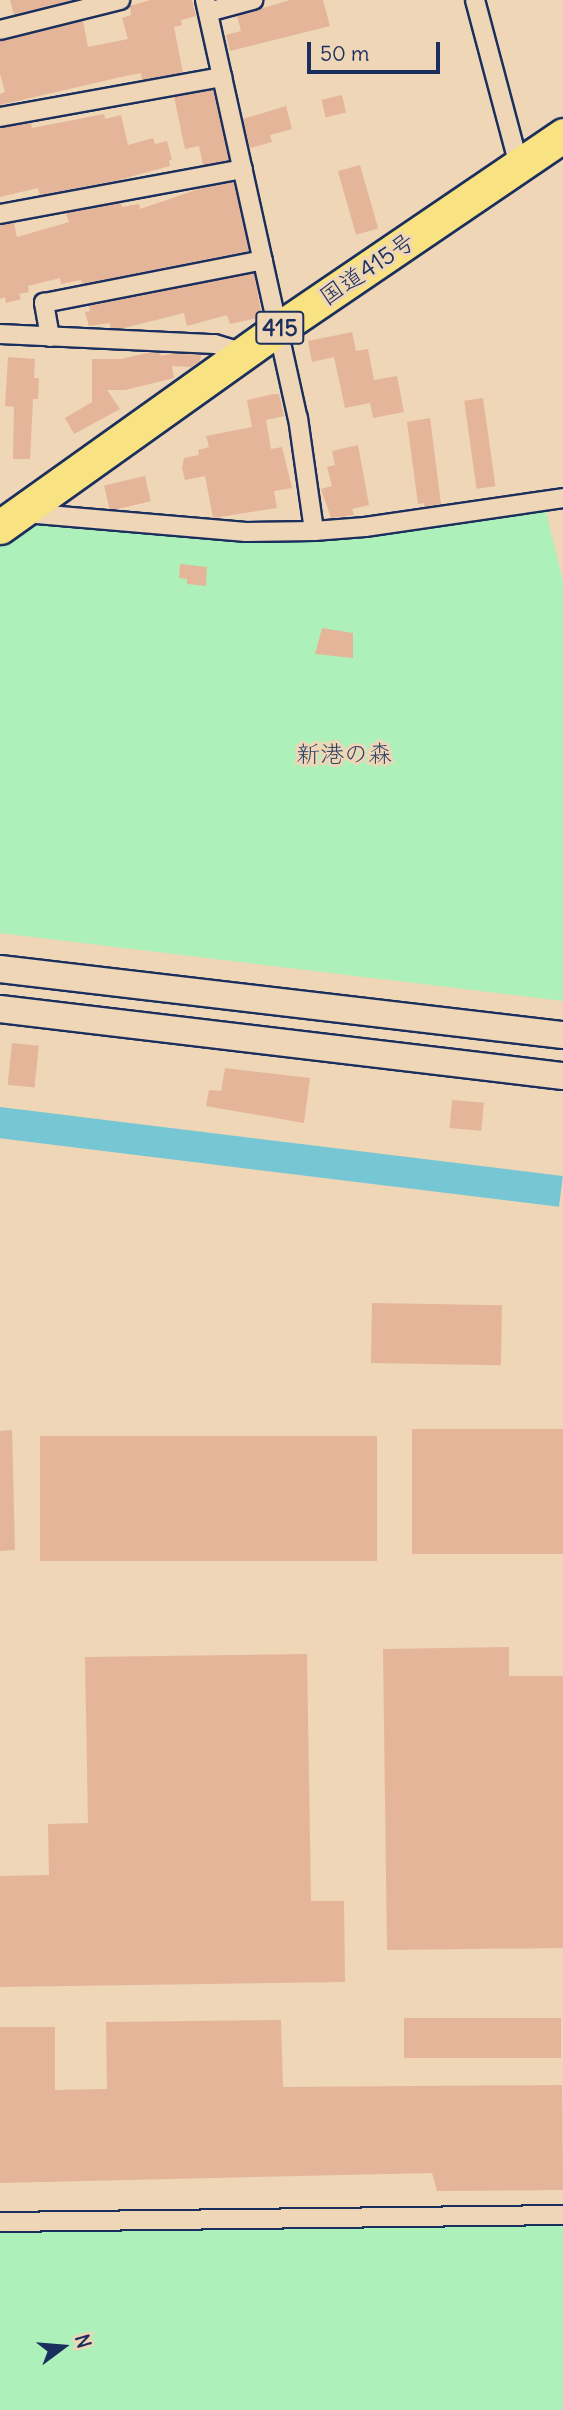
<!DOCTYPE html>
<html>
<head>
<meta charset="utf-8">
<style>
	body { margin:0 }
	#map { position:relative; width:563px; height:2410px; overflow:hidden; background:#eed6b6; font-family:Delius,"Klee One",sans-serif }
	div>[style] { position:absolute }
	.green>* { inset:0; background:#aef0ba; transform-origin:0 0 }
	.water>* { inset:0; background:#77c6d4; transform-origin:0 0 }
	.building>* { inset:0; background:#e5b59a; transform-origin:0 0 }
	.roads { filter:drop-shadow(2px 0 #1b2f5e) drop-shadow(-2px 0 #1b2f5e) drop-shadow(0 2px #1b2f5e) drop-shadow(0 -2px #1b2f5e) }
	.street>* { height:18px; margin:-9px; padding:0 9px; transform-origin:9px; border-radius:9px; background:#eed6b6 }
	.secondary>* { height:26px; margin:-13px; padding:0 13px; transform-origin:13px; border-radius:13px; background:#eed6b6 }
	.highway>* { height:33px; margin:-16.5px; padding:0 16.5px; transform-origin:16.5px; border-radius:16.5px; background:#f8e281 }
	span { translate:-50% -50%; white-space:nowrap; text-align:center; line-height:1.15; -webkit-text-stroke:6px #eed6b6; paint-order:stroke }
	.shield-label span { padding:2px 5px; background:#eed6b6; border:2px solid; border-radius:5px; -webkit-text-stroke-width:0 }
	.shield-label { font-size:23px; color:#1b2f5e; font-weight:700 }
	.street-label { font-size:24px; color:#1b2f5e }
	.park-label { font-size:24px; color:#2a4267 }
	.north { position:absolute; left:28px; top:2312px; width:70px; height:70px; -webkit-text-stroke:5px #eed6b6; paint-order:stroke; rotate:74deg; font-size:19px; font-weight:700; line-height:28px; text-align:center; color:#1b2f5e }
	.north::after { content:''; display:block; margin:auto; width:24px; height:32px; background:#1b2f5e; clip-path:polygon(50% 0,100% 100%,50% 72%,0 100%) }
	.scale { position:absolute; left:307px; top:42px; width:133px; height:32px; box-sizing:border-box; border:4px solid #1b2f5e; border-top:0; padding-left:9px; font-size:21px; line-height:24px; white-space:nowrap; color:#1b2f5e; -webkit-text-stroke:5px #eed6b6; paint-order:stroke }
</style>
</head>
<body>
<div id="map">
	<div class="green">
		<div style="clip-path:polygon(545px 508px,563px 581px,563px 1001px,0 933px,0 537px,32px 516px,251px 543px,398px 528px)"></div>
		<div style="left:563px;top:2219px;width:191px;height:563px;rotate:90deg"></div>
	</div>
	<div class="water">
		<div style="left:0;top:1107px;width:567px;height:31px;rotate:7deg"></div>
	</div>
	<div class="building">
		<div style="clip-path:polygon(10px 0,73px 0,14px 15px)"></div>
		<div style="clip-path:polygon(150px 0,192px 0,196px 16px,181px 20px,182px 25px,174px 27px,183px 73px,142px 80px,141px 73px,121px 77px,0 105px,0 94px,5px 92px,0 74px,0 41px,83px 21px,88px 47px,128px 39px,122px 18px,131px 15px,130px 6px)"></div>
		<div style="clip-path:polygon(290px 0,323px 0,330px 26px,230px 51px,226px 35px,241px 31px,237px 16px)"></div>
		<div style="clip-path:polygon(213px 90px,229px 160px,203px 165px,199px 146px,185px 149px,174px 97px)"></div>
		<div style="left:342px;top:95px;width:18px;height:21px;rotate:77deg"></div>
		<div style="clip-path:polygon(286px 106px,292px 129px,270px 135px,272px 142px,250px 148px,243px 119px)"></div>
		<div style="clip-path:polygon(104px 114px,105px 119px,121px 115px,128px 145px,153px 138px,155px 144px,167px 141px,172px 160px,169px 160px,170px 166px,115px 181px,40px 195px,38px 188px,0 197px,0 128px,31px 123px,32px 128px)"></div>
		<div style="left:360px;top:165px;width:66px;height:23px;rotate:74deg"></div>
		<div style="clip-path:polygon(234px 182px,249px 251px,82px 284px,81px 280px,61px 284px,60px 278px,28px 286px,29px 292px,19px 294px,21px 299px,6px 303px,5px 297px,0 299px,0 225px,14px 223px,17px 237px,69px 222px,66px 213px,121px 203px,122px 207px,139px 204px,140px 209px,202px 188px)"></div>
		<div style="clip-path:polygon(254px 273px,262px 317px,230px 324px,227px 315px,187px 326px,184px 313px,124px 328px,110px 328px,110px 323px,89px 326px,85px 312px,90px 311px,89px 306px)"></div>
		<div style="clip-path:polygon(352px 332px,356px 351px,368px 349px,374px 380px,397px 376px,404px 412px,373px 418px,370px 403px,345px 408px,334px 357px,312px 362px,308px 341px)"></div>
		<div style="clip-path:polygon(151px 352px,160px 353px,161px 356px,172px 353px,201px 355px,200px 361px,191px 367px,172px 366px,174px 378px,125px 390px,107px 390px,120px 409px,74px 434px,65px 418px,92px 402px,92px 359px,121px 359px)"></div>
		<div style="clip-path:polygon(8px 357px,35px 359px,34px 378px,39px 378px,38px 399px,33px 399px,30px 459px,13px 459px,14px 407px,5px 406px)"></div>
		<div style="clip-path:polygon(273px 394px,279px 394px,284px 416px,266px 420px,271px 449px,282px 447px,292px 488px,274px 491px,277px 508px,213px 518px,205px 476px,185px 480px,182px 468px,184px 458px,199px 455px,198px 450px,209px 447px,206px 436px,252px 427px,247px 400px)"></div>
		<div style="left:483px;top:398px;width:89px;height:19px;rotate:82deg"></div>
		<div style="clip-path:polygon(430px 418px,441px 504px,424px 507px,424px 503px,418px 504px,407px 422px)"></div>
		<div style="clip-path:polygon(358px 445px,369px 505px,352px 509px,354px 515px,331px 518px,321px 489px,332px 486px,327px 467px,335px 465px,332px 451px)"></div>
		<div style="left:145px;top:476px;width:26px;height:42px;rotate:77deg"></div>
		<div style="clip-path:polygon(180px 564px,207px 567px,206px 586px,187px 584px,187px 579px,179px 578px)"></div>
		<div style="clip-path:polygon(322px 628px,353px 633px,353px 658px,315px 654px)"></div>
		<div style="left:12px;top:1043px;width:27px;height:42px;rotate:6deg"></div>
		<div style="clip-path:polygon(225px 1068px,310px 1078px,304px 1123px,206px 1106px,209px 1090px,221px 1091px)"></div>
		<div style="left:452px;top:1100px;width:32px;height:28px;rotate:5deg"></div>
		<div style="left:372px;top:1303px;width:130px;height:60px;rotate:1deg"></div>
		<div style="left:563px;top:1429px;width:125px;height:151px;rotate:90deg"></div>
		<div style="clip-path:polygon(12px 1430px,15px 1550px,0 1551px,0 1431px)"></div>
		<div style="left:40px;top:1436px;width:337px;height:125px"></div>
		<div style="clip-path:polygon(509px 1647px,509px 1676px,563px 1676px,563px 1948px,387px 1950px,383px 1649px)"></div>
		<div style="clip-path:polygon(307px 1654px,311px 1901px,344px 1901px,345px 1982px,0 1987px,0 1876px,49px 1875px,48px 1824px,88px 1823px,85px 1657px)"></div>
		<div style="left:404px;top:2018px;width:157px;height:40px"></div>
		<div style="clip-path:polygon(281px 2020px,283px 2087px,562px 2085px,563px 2190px,437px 2191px,432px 2173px,0 2183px,0 2027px,55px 2027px,55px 2090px,107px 2089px,106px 2022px)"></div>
	</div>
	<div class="roads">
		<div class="street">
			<div style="left:205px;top:0;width:428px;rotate:77.5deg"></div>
			<div style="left:298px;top:418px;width:114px;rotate:81.9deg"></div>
			<div style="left:475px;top:0;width:171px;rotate:75.1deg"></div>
			<div style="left:208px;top:12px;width:47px;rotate:-14.9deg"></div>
			<div style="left:0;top:30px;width:124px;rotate:-14deg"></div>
			<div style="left:0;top:117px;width:226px;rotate:-10.2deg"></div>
			<div style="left:0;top:214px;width:247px;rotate:-10.5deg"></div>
			<div style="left:0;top:334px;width:215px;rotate:2.7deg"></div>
			<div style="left:215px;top:344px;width:31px;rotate:17deg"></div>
			<div style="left:50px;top:337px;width:35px;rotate:-100deg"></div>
			<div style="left:44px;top:303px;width:223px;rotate:-11.1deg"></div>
			<div style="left:25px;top:513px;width:222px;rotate:4.9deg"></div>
			<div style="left:246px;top:532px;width:68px;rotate:-0.8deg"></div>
			<div style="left:314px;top:531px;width:51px;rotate:-4.5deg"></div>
			<div style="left:365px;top:527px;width:200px;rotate:-8.3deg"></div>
			<div style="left:0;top:2222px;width:563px;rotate:-0.71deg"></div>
		</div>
		<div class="secondary">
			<div style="left:0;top:969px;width:567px;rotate:6.69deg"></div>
			<div style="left:0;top:1009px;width:567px;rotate:6.79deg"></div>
		</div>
		<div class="highway">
			<div style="left:0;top:527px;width:341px;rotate:-35.5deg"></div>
			<div style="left:278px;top:329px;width:345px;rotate:-34.2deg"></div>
		</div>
	</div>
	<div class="shield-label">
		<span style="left:280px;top:328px">415</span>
	</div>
	<div class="street-label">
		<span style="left:367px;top:269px;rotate:-34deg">国道415号</span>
	</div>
	<div class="park-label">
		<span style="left:344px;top:754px">新港の森</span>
	</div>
	<div class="north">N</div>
	<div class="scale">50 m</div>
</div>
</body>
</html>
